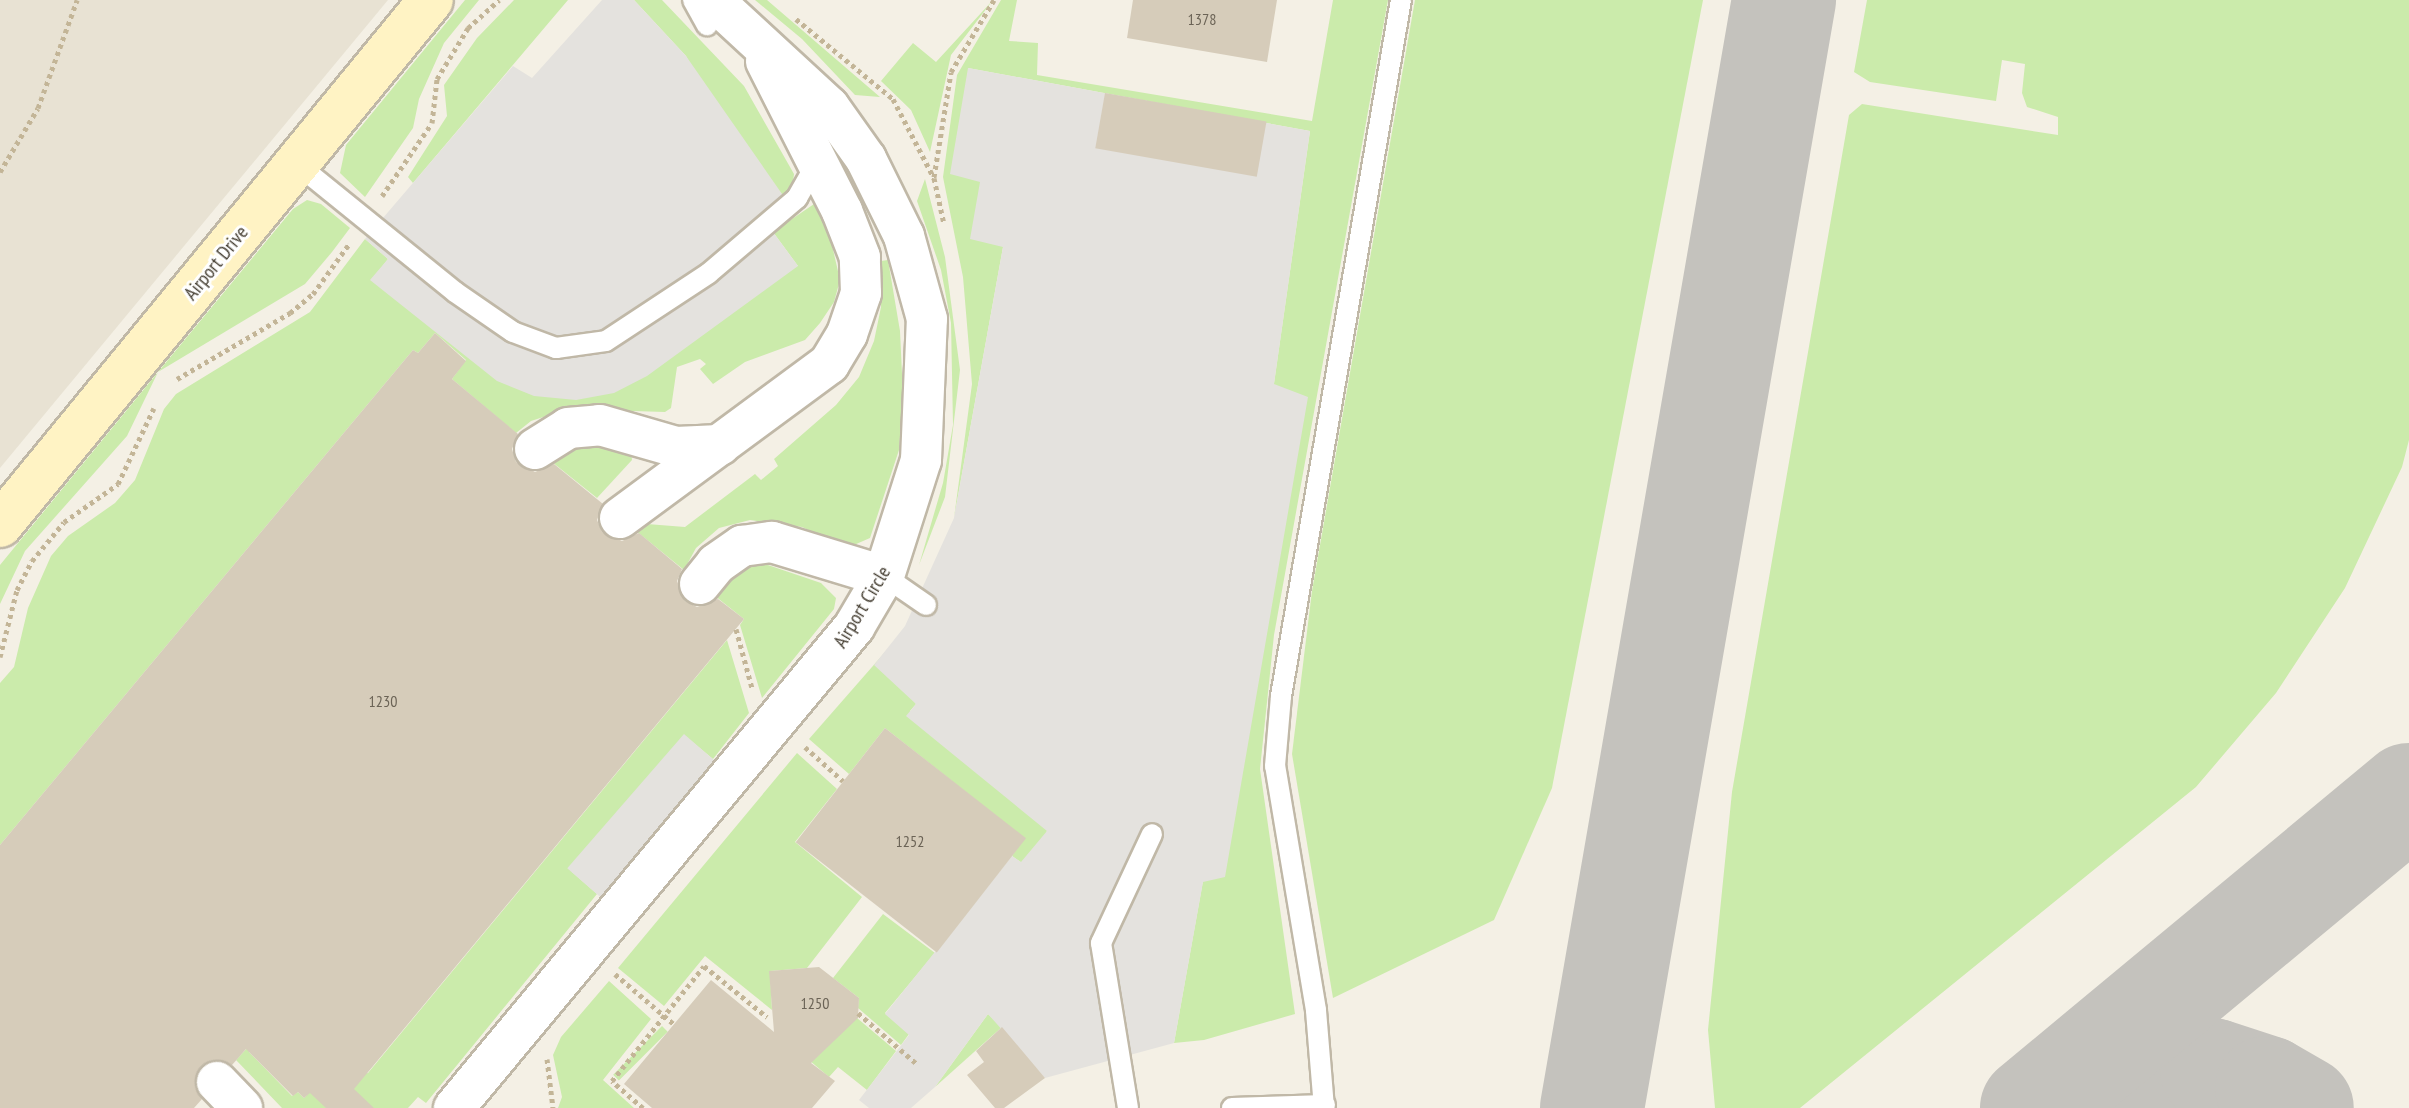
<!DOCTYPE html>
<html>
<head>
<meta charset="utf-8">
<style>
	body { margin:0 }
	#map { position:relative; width:2409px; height:1108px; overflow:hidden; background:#f4f0e5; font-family:"PT Sans Narrow",sans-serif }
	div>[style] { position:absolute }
	.residential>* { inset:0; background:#e8e2d3 }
	.green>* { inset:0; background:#cbebab; transform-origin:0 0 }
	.parking>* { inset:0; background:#e4e2de; transform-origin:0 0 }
	.taxiway>* { height:104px; margin:-52px; padding:0 52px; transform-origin:52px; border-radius:52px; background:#c4c2bd }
	.building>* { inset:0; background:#d6ccba; transform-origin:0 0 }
	.path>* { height:5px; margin-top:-2.5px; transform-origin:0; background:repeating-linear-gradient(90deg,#c3b597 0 4px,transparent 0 8px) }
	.roads { filter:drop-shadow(2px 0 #c0b8a7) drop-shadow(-2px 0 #c0b8a7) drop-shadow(0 2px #c0b8a7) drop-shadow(0 -2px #c0b8a7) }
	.lane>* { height:20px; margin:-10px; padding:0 10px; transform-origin:10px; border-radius:10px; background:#fff }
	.street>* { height:40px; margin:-20px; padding:0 20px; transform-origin:20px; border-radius:20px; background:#fff }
	.secondary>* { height:44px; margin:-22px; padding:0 22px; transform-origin:22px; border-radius:22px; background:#fff3c4 }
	span { translate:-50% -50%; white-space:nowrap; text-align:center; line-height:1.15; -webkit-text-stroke:6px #fff; paint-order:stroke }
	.number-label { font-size:16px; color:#6b6356 }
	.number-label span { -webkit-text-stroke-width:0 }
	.street-label { font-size:20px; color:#474034 }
</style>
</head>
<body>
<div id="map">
	<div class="residential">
		<div style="clip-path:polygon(0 0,388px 0,0 468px)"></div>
	</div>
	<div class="green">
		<div style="clip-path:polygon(465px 0,479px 0,444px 43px,419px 99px,413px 128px,365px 197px,340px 173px,346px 145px)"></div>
		<div style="clip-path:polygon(514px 0,568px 0,413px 183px,408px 177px,447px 116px,444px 85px,477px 38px)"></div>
		<div style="clip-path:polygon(634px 0,662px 0,744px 86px,794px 174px,792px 190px,764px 213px,686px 56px)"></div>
		<div style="clip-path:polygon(755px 0,767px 0,880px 97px,855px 95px,802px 39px)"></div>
		<div style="clip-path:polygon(993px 0,951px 55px,930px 152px,911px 110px,881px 81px,913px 43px,936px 62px)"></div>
		<div style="clip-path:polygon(1001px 0,1017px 0,1009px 41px,1038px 43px,1037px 75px,1312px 121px,1333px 0,1388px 0,1274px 635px,1260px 769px,1295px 1014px,1204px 1040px,1174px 1043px,1203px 881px,1310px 131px,968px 68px,981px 182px,1003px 247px,954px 518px,972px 384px,963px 277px,943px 177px,957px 75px)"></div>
		<div style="clip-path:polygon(1415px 0,1703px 0,1552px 788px,1494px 920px,1333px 998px,1292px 754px,1312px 591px)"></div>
		<div style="clip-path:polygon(1867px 0,2409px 0,2409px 440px,2402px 467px,2345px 588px,2276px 693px,2196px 787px,1800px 1108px,1715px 1108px,1708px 1030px,1732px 792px,1849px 115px,1862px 104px,2058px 135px,2058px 117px,2027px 107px,2022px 93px,2025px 64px,2002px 60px,1996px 101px,1870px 82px,1854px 72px)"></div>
		<div style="clip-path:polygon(925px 179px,945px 257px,960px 370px,945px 497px,919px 565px,943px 483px,953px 425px,951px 323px,941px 270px,917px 201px)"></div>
		<div style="clip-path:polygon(307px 200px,321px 204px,350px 228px,332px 252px,305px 284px,158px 372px,127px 436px,25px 551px,0 604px,0 565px,158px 372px,293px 209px)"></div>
		<div style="clip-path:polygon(814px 204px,829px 232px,840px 280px,834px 302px,820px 323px,805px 340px,745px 362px,713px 384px,700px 369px,706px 364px,700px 359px,677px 367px,671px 408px,665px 412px,568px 409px,531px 421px,516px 433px,452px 379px,466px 360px,435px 333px,418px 353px,413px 350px,0 845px,0 683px,14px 667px,28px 608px,51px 556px,68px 536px,115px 503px,135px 480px,164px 409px,176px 394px,310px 312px,365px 239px,388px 259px,371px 281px,798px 266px,773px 232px)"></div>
		<div style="clip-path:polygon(888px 260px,900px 331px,903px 395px,899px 450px,870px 538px,847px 548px,802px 527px,750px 520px,719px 528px,696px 548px,684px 570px,635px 530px,647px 524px,685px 527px,755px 474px,761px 480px,778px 466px,774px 459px,836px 405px,859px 377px,874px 341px,881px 307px,881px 261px)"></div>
		<div style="clip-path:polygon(582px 442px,631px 451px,632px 460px,597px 498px,552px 462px)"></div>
		<div style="clip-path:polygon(762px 563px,821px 583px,836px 598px,834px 609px,762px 698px,740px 625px,744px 619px,715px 596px,740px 569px)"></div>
		<div style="clip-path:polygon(727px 640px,749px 713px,713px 759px,684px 735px,572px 872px,597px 894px,426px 1103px,418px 1097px,408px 1108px,282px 1108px,236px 1060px,261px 1033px,264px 1036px,249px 1052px,292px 1096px,298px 1092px,304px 1098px,320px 1082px,368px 1073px)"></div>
		<div style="clip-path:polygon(886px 651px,916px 704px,910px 711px,1047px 830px,1039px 875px,1012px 856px,1024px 838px,885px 728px,849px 774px,809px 739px)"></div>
		<div style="clip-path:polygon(797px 753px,837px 789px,795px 842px,862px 897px,807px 968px,770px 971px,772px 1010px,705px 956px,664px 1006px,618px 968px)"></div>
		<div style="clip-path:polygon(883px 914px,935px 953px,885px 1013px,909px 1034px,901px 1045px,858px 1008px,859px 998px,833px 978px)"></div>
		<div style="clip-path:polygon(609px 981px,651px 1019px,603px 1080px,634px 1108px,558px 1108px,562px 1097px,553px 1055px,561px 1037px)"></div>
		<div style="clip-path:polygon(988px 1014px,1002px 1027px,935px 1087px)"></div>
		<div style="clip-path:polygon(857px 1018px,896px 1051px,867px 1090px,838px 1067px,829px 1077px,783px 1038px)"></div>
		<div style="left:662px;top:1026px;width:8px;height:69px;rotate:45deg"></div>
	</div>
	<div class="parking">
		<div style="clip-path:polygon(602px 0,634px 0,686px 56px,796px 214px,773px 232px,798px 266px,647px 376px,614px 393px,576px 400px,534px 396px,497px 381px,370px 280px,388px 259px,365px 239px,513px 66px,532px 78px)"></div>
		<div style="clip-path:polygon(968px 68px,1310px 131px,1274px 384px,1308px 397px,1225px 877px,1203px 882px,1174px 1043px,1045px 1078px,988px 1014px,935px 1087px,911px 1108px,869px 1108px,859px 1100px,909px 1035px,885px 1014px,1012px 856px,1021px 862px,1047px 831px,906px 716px,916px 704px,874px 665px,905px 626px,954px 518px,1003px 247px,970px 239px,980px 182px,950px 174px)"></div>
		<div style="left:684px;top:734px;width:64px;height:178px;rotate:41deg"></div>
	</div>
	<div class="taxiway">
		<div style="left:2057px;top:1094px;width:45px;rotate:-20.9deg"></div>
		<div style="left:2099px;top:1078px;width:70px;rotate:-9.9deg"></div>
		<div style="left:2168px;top:1066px;width:44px;rotate:5.2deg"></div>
		<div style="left:2212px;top:1070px;width:58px;rotate:18.1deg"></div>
		<div style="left:2267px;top:1088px;width:40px;rotate:29.7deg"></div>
		<div style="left:1592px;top:1108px;width:1125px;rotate:-80.17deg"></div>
		<div style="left:2032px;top:1108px;width:490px;rotate:-39.7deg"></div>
	</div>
	<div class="building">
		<div style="clip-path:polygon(1133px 0,1277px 0,1267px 62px,1127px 38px)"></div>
		<div style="left:1105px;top:93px;width:164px;height:56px;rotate:10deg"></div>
		<div style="clip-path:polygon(435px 333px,466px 361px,452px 379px,518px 434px,512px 449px,516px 462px,535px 472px,554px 464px,603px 504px,597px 520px,602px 532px,622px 541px,639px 533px,682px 569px,677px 581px,685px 601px,697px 607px,718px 599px,744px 619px,354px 1089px,374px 1108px,326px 1108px,310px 1093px,304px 1098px,298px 1092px,293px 1096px,246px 1049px,232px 1065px,212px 1060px,201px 1066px,195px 1087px,202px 1099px,194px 1108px,0 1108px,0 845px,413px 350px,418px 353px)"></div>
		<div style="left:885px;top:728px;width:179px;height:145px;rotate:38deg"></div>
		<div style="clip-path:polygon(819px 967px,859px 998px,858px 1018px,811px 1063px,835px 1081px,812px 1108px,652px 1108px,624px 1084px,711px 980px,774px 1032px,769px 971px)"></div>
		<div style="clip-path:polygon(1002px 1027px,1045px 1078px,1004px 1108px,995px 1108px,967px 1075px,984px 1062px,976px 1051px)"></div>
	</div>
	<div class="path">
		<div style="left:796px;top:19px;width:126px;rotate:39.5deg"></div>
		<div style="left:893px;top:99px;width:89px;rotate:62.6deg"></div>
		<div style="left:934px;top:178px;width:47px;rotate:77.7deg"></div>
		<div style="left:0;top:172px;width:74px;rotate:-59.3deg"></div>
		<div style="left:38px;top:108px;width:115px;rotate:-70.1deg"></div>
		<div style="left:934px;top:177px;width:106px;rotate:-80.8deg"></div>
		<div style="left:951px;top:72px;width:84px;rotate:-59.2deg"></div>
		<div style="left:382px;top:196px;width:88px;rotate:-55.6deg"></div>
		<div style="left:432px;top:123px;width:44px;rotate:-83.5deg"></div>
		<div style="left:437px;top:79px;width:60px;rotate:-58.7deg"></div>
		<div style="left:468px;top:28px;width:42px;rotate:-42.1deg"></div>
		<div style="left:177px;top:379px;width:131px;rotate:-30.3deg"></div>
		<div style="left:290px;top:313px;width:30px;rotate:-40deg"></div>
		<div style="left:313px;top:294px;width:62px;rotate:-54.2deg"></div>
		<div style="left:736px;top:629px;width:61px;rotate:74.8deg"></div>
		<div style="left:0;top:657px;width:69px;rotate:-75.8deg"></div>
		<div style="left:17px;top:590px;width:33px;rotate:-63deg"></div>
		<div style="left:32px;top:561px;width:50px;rotate:-50.6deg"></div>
		<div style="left:64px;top:522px;width:66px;rotate:-35.1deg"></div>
		<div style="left:118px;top:484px;width:84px;rotate:-64.7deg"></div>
		<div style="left:805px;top:747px;width:51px;rotate:41.8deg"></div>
		<div style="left:615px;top:974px;width:79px;rotate:40.4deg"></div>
		<div style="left:858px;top:1013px;width:79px;rotate:40.9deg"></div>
		<div style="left:547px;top:1059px;width:49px;rotate:83deg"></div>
		<div style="left:643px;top:1108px;width:41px;rotate:-138.9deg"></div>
		<div style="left:612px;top:1081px;width:147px;rotate:-51.3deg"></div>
		<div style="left:704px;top:966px;width:81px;rotate:39deg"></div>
	</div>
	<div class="roads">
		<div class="lane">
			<div style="left:693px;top:0;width:29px;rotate:61deg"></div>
			<div style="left:297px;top:164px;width:203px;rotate:39deg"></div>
			<div style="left:455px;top:292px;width:70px;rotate:34.6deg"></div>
			<div style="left:513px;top:332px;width:46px;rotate:20.4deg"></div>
			<div style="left:556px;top:348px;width:50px;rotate:-8deg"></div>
			<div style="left:606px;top:341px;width:123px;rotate:-33.4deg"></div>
			<div style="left:709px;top:273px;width:116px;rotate:-40.4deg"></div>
			<div style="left:797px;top:198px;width:40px;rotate:-60.3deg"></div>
			<div style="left:884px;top:576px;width:51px;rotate:34.6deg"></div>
			<div style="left:1128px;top:1108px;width:167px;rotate:-99.3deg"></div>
			<div style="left:1101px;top:943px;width:120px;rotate:-64.9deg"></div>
			<div style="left:1232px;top:1108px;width:93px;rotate:-1.8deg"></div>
			<div style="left:1324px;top:1108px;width:98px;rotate:-94.7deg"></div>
			<div style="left:1316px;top:1010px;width:247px;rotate:-99.5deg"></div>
			<div style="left:1275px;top:766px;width:70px;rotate:-85.1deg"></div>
			<div style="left:1281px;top:696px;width:706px;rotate:-80.22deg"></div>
		</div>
		<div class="street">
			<div style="left:535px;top:449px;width:39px;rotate:-32deg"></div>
			<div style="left:568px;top:428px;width:32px;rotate:-5deg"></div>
			<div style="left:600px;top:425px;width:79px;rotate:16.1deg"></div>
			<div style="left:676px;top:447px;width:44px;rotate:-2.6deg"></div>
			<div style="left:620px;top:518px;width:260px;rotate:-36.4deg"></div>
			<div style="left:829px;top:364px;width:35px;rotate:-59deg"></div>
			<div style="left:847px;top:334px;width:43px;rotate:-71.1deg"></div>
			<div style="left:861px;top:293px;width:36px;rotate:-92deg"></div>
			<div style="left:860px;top:257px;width:49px;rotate:-111.4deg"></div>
			<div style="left:842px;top:211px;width:168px;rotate:-116.9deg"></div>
			<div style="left:700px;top:584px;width:26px;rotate:-51deg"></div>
			<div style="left:716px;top:564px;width:32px;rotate:-35deg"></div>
			<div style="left:742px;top:546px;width:30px;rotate:-8deg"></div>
			<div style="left:772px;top:542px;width:117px;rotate:16.9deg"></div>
			<div style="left:217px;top:1082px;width:36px;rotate:46deg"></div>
			<div style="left:454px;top:1108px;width:626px;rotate:-50.25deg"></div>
			<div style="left:854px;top:627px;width:59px;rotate:-59.5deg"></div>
			<div style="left:884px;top:576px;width:122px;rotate:-72.3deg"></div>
			<div style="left:921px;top:460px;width:141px;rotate:-87.6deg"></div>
			<div style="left:927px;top:319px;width:86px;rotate:-105.5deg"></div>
			<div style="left:904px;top:236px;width:86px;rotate:-116.3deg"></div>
			<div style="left:866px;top:159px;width:64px;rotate:-125.4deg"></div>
			<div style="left:829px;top:107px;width:158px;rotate:-137.3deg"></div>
		</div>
		<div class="secondary">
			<div style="left:0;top:525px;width:679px;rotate:-50.62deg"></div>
		</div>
	</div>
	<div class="number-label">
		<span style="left:1202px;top:19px">1378</span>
		<span style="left:383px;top:701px">1230</span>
		<span style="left:910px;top:841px">1252</span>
		<span style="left:815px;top:1003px">1250</span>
	</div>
	<div class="street-label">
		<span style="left:216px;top:263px;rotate:-51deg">Airport Drive</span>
		<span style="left:862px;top:607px;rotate:-59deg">Airport Circle</span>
	</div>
</div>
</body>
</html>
